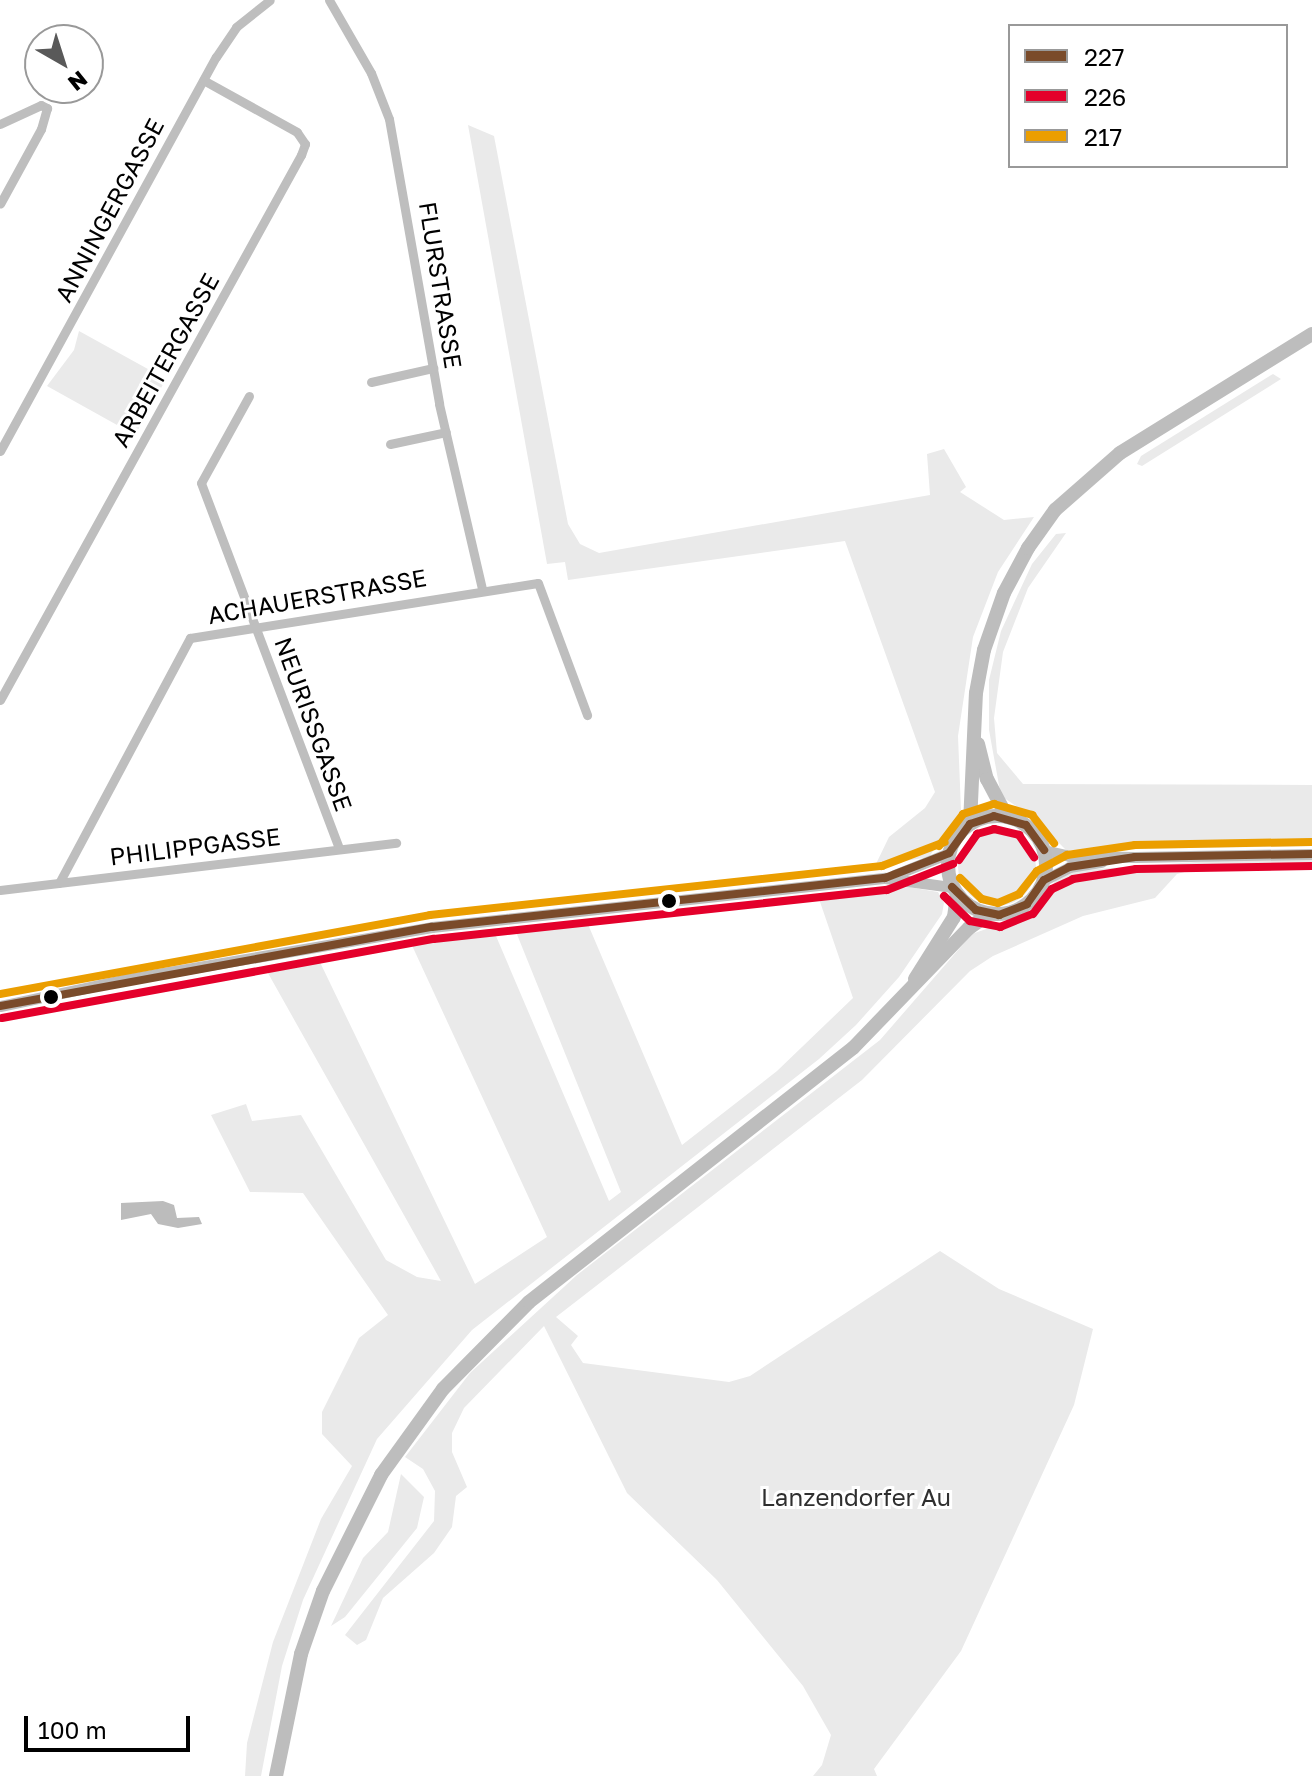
<!DOCTYPE html>
<html>
<head>
<meta charset="utf-8">
<style>
	body { margin:0 }
	#map { position:relative; width:1312px; height:1776px; overflow:hidden; background:#fff; font-family:"Golos Text",sans-serif }
	div>[style] { position:absolute }
	.green>* { inset:0; background:#eaeaea }
	.round { border-radius:50% }
	.water>* { inset:0; background:#bcbcbc }
	.minor>* { height:9px; margin:-4.5px; padding:0 4.5px; transform-origin:4.5px; border-radius:4.5px; background:#bebebe }
	.tertiary>* { height:11px; margin:-5.5px; padding:0 5.5px; transform-origin:5.5px; border-radius:5.5px; background:#bebebe }
	.primary>* { height:14px; margin:-7px; padding:0 7px; transform-origin:7px; border-radius:7px; background:#bdbdbd }
	.primary>.ring { margin:-7px; padding:0; box-sizing:content-box; background:none; border:14px solid #bdbdbd; border-radius:50% }
	.bus-1>* { height:8px; margin:-4px; padding:0 4px; transform-origin:4px; border-radius:4px; background:#7a4b2a }
	.bus-2>* { height:8px; margin:-4px; padding:0 4px; transform-origin:4px; border-radius:4px; background:#e4002b }
	.bus-3>* { height:8px; margin:-4px; padding:0 4px; transform-origin:4px; border-radius:4px; background:#eb9e00 }
	.dots>* { width:22px; height:22px; translate:-50% -50%; box-sizing:border-box; border:4px solid #fff; border-radius:50% }
	span { translate:-50% -50%; white-space:nowrap; text-align:center; line-height:1.15; -webkit-text-stroke:6px #fff; paint-order:stroke }
	.street-label { font-size:24px; color:#000 }
	.park-label { font-size:24px; color:#2f2f2f }
	.legend { position:absolute; left:1008px; top:24px; width:280px; height:144px; box-sizing:border-box; background:#fff; border:2px solid #999; margin:0; padding:10px 14px; list-style:none; font-size:24px; color:#000 }
	.legend li { display:flex; align-items:center; gap:16px; height:40px }
	.legend b { width:40px; border:2px solid #999 }
	.north { position:absolute; left:24px; top:24px; width:80px; height:80px; box-sizing:border-box; background:#fff; border:2px solid #999; border-radius:50%; rotate:141deg; font-size:22px; font-weight:700; line-height:32px; text-align:center; color:#000 }
	.north::after { content:''; display:block; margin:auto; width:28px; height:36px; background:#595959; clip-path:polygon(50% 0,100% 100%,50% 72%,0 100%) }
	.scale { position:absolute; left:24px; top:1716px; width:166px; height:36px; box-sizing:border-box; border:4px solid #000; border-top:0; padding-left:10px; font-size:24px; line-height:28px; white-space:nowrap; color:#000; -webkit-text-stroke:6px #fff; paint-order:stroke }
</style>
</head>
<body>
<div id="map">
	<div class="green">
		<div style="clip-path:polygon(468px 125px,494px 136px,568px 524px,580px 544px,599px 553px,930px 495px,927px 454px,944px 449px,966px 487px,960px 492px,1004px 520px,1034px 517px,998px 572px,973px 637px,958px 736px,961px 810px,929px 857px,875px 866px,889px 837px,925px 808px,935px 792px,845px 541px,568px 580px,565px 562px,547px 564px)"></div>
		<div style="clip-path:polygon(79px 331px,166px 379px,135px 435px,47px 386px,74px 350px)"></div>
		<div style="clip-path:polygon(1273px 374px,1281px 379px,1142px 466px,1137px 464px,1141px 456px)"></div>
		<div style="clip-path:polygon(1066px 533px,1028px 588px,1003px 652px,994px 718px,997px 753px,1023px 784px,1312px 785px,1312px 846px,1066px 850px,1034px 818px,1001px 796px,989px 730px,989px 680px,1001px 631px,1032px 564px,1056px 534px)"></div>
		<div class="round" style="left:958px;top:828px;width:78px;height:78px"></div>
		<div style="clip-path:polygon(1266px 857px,1312px 860px,1312px 868px,1199px 868px,1177px 874px,1155px 898px,1083px 916px,993px 956px,970px 971px,862px 1080px,556px 1317px,578px 1336px,571px 1345px,583px 1363px,729px 1382px,750px 1376px,940px 1251px,999px 1289px,1093px 1329px,1074px 1405px,961px 1651px,874px 1769px,877px 1776px,813px 1776px,822px 1765px,831px 1735px,803px 1686px,717px 1580px,627px 1493px,544px 1326px,464px 1408px,452px 1433px,452px 1452px,467px 1487px,456px 1496px,452px 1527px,434px 1553px,383px 1598px,366px 1640px,357px 1645px,345px 1635px,434px 1521px,435px 1491px,423px 1469px,405px 1457px,470px 1373px,577px 1275px,880px 1040px,972px 934px,1034px 912px,1058px 877px,1070px 871px)"></div>
		<div style="clip-path:polygon(908px 887px,938px 892px,944px 903px,942px 914px,899px 977px,856px 1025px,819px 1059px,472px 1330px,377px 1439px,303px 1600px,282px 1666px,261px 1776px,245px 1776px,247px 1743px,273px 1642px,321px 1519px,352px 1466px,322px 1434px,322px 1412px,359px 1338px,388px 1315px,303px 1193px,250px 1192px,211px 1115px,246px 1104px,252px 1121px,301px 1115px,386px 1260px,417px 1277px,441px 1281px,264px 966px,317px 956px,475px 1284px,547px 1237px,409px 939px,493px 929px,609px 1201px,621px 1192px,514px 927px,587px 922px,682px 1145px,777px 1071px,853px 998px,818px 896px)"></div>
		<div style="clip-path:polygon(401px 1474px,424px 1497px,417px 1528px,345px 1617px,331px 1626px,363px 1558px,388px 1532px)"></div>
	</div>
	<div class="water">
		<div style="clip-path:polygon(163px 1201px,174px 1205px,177px 1218px,199px 1217px,202px 1224px,178px 1228px,158px 1224px,151px 1214px,121px 1220px,121px 1203px)"></div>
	</div>
	<div class="minor">
		<div style="left:329px;top:0;width:84px;rotate:60.1deg"></div>
		<div style="left:371px;top:73px;width:49px;rotate:68.6deg"></div>
		<div style="left:389px;top:119px;width:289px;rotate:80deg"></div>
		<div style="left:439px;top:404px;width:190px;rotate:76.9deg"></div>
		<div style="left:0;top:124px;width:45px;rotate:-24.9deg"></div>
		<div style="left:41px;top:105px;width:7px;rotate:27deg"></div>
		<div style="left:47px;top:108px;width:22px;rotate:106deg"></div>
		<div style="left:41px;top:129px;width:85px;rotate:118.7deg"></div>
		<div style="left:371px;top:382px;width:64px;rotate:-12.7deg"></div>
		<div style="left:249px;top:396px;width:99px;rotate:118.9deg"></div>
		<div style="left:201px;top:483px;width:390px;rotate:69.3deg"></div>
		<div style="left:390px;top:444px;width:57px;rotate:-12.1deg"></div>
		<div style="left:0;top:451px;width:449px;rotate:-61.3deg"></div>
		<div style="left:216px;top:57px;width:36px;rotate:-56deg"></div>
		<div style="left:236px;top:27px;width:43px;rotate:-38.5deg"></div>
		<div style="left:0;top:700px;width:623px;rotate:-61.09deg"></div>
		<div style="left:301px;top:155px;width:12px;rotate:-70deg"></div>
		<div style="left:305px;top:144px;width:14px;rotate:-124deg"></div>
		<div style="left:297px;top:132px;width:107px;rotate:-151deg"></div>
		<div style="left:59px;top:883px;width:278px;rotate:-61.9deg"></div>
		<div style="left:190px;top:638px;width:352px;rotate:-9deg"></div>
		<div style="left:538px;top:583px;width:141px;rotate:69.6deg"></div>
		<div style="left:0;top:890px;width:399px;rotate:-6.8deg"></div>
	</div>
	<div class="tertiary">
		<div style="left:1044px;top:850px;width:26px;rotate:13deg"></div>
		<div style="left:1069px;top:856px;width:66px;rotate:0.9deg"></div>
		<div style="left:1135px;top:857px;width:177px;rotate:-1deg"></div>
		<div style="left:894px;top:875px;width:59px;rotate:-21.8deg"></div>
		<div style="left:1044px;top:880px;width:28px;rotate:-27deg"></div>
		<div style="left:1069px;top:867px;width:33px;rotate:-9deg"></div>
		<div style="left:0;top:1006px;width:131px;rotate:-11.9deg"></div>
		<div style="left:128px;top:979px;width:308px;rotate:-9.7deg"></div>
		<div style="left:432px;top:927px;width:456px;rotate:-6.2deg"></div>
		<div style="left:885px;top:878px;width:68px;rotate:7.7deg"></div>
	</div>
	<div class="primary">
		<div style="left:978px;top:744px;width:36px;rotate:76deg"></div>
		<div style="left:987px;top:779px;width:43px;rotate:62.2deg"></div>
		<div class="ring" style="left:948px;top:816px;width:84px;height:84px"></div>
		<div style="left:970px;top:824px;width:131px;rotate:-87.4deg"></div>
		<div style="left:976px;top:693px;width:44px;rotate:-79.5deg"></div>
		<div style="left:984px;top:650px;width:60px;rotate:-70.7deg"></div>
		<div style="left:1004px;top:593px;width:51px;rotate:-61.9deg"></div>
		<div style="left:1028px;top:548px;width:47px;rotate:-54.6deg"></div>
		<div style="left:1055px;top:510px;width:86px;rotate:-41.2deg"></div>
		<div style="left:1120px;top:453px;width:226px;rotate:-31.8deg"></div>
		<div style="left:915px;top:979px;width:73px;rotate:-57.8deg"></div>
		<div style="left:954px;top:917px;width:22px;rotate:-82deg"></div>
		<div style="left:276px;top:1776px;width:125px;rotate:-78.4deg"></div>
		<div style="left:301px;top:1654px;width:67px;rotate:-70.8deg"></div>
		<div style="left:323px;top:1591px;width:130px;rotate:-63.4deg"></div>
		<div style="left:381px;top:1475px;width:106px;rotate:-54.2deg"></div>
		<div style="left:443px;top:1389px;width:122px;rotate:-45.3deg"></div>
		<div style="left:529px;top:1302px;width:412px;rotate:-38.1deg"></div>
		<div style="left:853px;top:1048px;width:167px;rotate:-46deg"></div>
		<div style="left:969px;top:928px;width:24px;rotate:-35deg"></div>
	</div>
	<div class="bus-1">
		<div style="left:949px;top:853px;width:36px;rotate:-54deg"></div>
		<div style="left:970px;top:824px;width:25px;rotate:-18deg"></div>
		<div style="left:994px;top:816px;width:33px;rotate:16deg"></div>
		<div style="left:1026px;top:825px;width:31px;rotate:54deg"></div>
		<div style="left:952px;top:887px;width:33px;rotate:44deg"></div>
		<div style="left:976px;top:910px;width:24px;rotate:12deg"></div>
		<div style="left:999px;top:915px;width:30px;rotate:-21deg"></div>
		<div style="left:1027px;top:904px;width:29px;rotate:-55deg"></div>
		<div style="left:1044px;top:880px;width:28px;rotate:-27deg"></div>
		<div style="left:1069px;top:867px;width:67px;rotate:-8.6deg"></div>
		<div style="left:1135px;top:857px;width:177px;rotate:-1deg"></div>
		<div style="left:0;top:1006px;width:439px;rotate:-10.4deg"></div>
		<div style="left:432px;top:927px;width:456px;rotate:-6.2deg"></div>
		<div style="left:885px;top:878px;width:69px;rotate:-21.3deg"></div>
	</div>
	<div class="bus-2">
		<div style="left:959px;top:860px;width:32px;rotate:-55deg"></div>
		<div style="left:977px;top:834px;width:18px;rotate:-16deg"></div>
		<div style="left:994px;top:829px;width:26px;rotate:13deg"></div>
		<div style="left:1019px;top:835px;width:27px;rotate:56deg"></div>
		<div style="left:944px;top:896px;width:36px;rotate:44deg"></div>
		<div style="left:970px;top:921px;width:31px;rotate:11deg"></div>
		<div style="left:1000px;top:927px;width:35px;rotate:-22deg"></div>
		<div style="left:1033px;top:914px;width:31px;rotate:-53deg"></div>
		<div style="left:1052px;top:889px;width:23px;rotate:-25deg"></div>
		<div style="left:1073px;top:879px;width:64px;rotate:-9deg"></div>
		<div style="left:1136px;top:869px;width:176px;rotate:-1deg"></div>
		<div style="left:2px;top:1018px;width:439px;rotate:-10.4deg"></div>
		<div style="left:434px;top:939px;width:456px;rotate:-6.2deg"></div>
		<div style="left:887px;top:890px;width:71px;rotate:-21.5deg"></div>
	</div>
	<div class="bus-3">
		<div style="left:939px;top:846px;width:40px;rotate:-53deg"></div>
		<div style="left:963px;top:814px;width:33px;rotate:-18deg"></div>
		<div style="left:994px;top:804px;width:40px;rotate:16deg"></div>
		<div style="left:1032px;top:815px;width:36px;rotate:52deg"></div>
		<div style="left:960px;top:878px;width:30px;rotate:44deg"></div>
		<div style="left:982px;top:899px;width:16px;rotate:14deg"></div>
		<div style="left:998px;top:903px;width:23px;rotate:-23deg"></div>
		<div style="left:1019px;top:894px;width:29px;rotate:-52deg"></div>
		<div style="left:1037px;top:871px;width:34px;rotate:-28deg"></div>
		<div style="left:1067px;top:855px;width:69px;rotate:-8.4deg"></div>
		<div style="left:1135px;top:845px;width:177px;rotate:-1deg"></div>
		<div style="left:0;top:994px;width:437px;rotate:-10.4deg"></div>
		<div style="left:430px;top:915px;width:455px;rotate:-6.2deg"></div>
		<div style="left:882px;top:866px;width:67px;rotate:-20.9deg"></div>
	</div>
	<div class="dots">
		<div style="left:669px;top:901px;background:#000"></div>
		<div style="left:51px;top:997px;background:#000"></div>
	</div>
	<div class="street-label">
		<span style="left:109px;top:210px;rotate:-62deg">ANNINGERGASSE</span>
		<span style="left:441px;top:285px;rotate:81deg">FLURSTRASSE</span>
		<span style="left:165px;top:360px;rotate:-61deg">ARBEITERGASSE</span>
		<span style="left:317px;top:596px;rotate:-10deg">ACHAUERSTRASSE</span>
		<span style="left:314px;top:724px;rotate:70deg">NEURISSGASSE</span>
		<span style="left:195px;top:846px;rotate:-7deg">PHILIPPGASSE</span>
	</div>
	<div class="park-label">
		<span style="left:856px;top:1497px">Lanzendorfer Au</span>
	</div>
	<ul class="legend">
	<li><b style="height:10px;background:#7a4b2a"></b>227</li>
	<li><b style="height:10px;background:#e4002b"></b>226</li>
	<li><b style="height:10px;background:#eb9e00"></b>217</li>
	</ul>
	<div class="north">N</div>
	<div class="scale">100 m</div>
</div>
</body>
</html>
